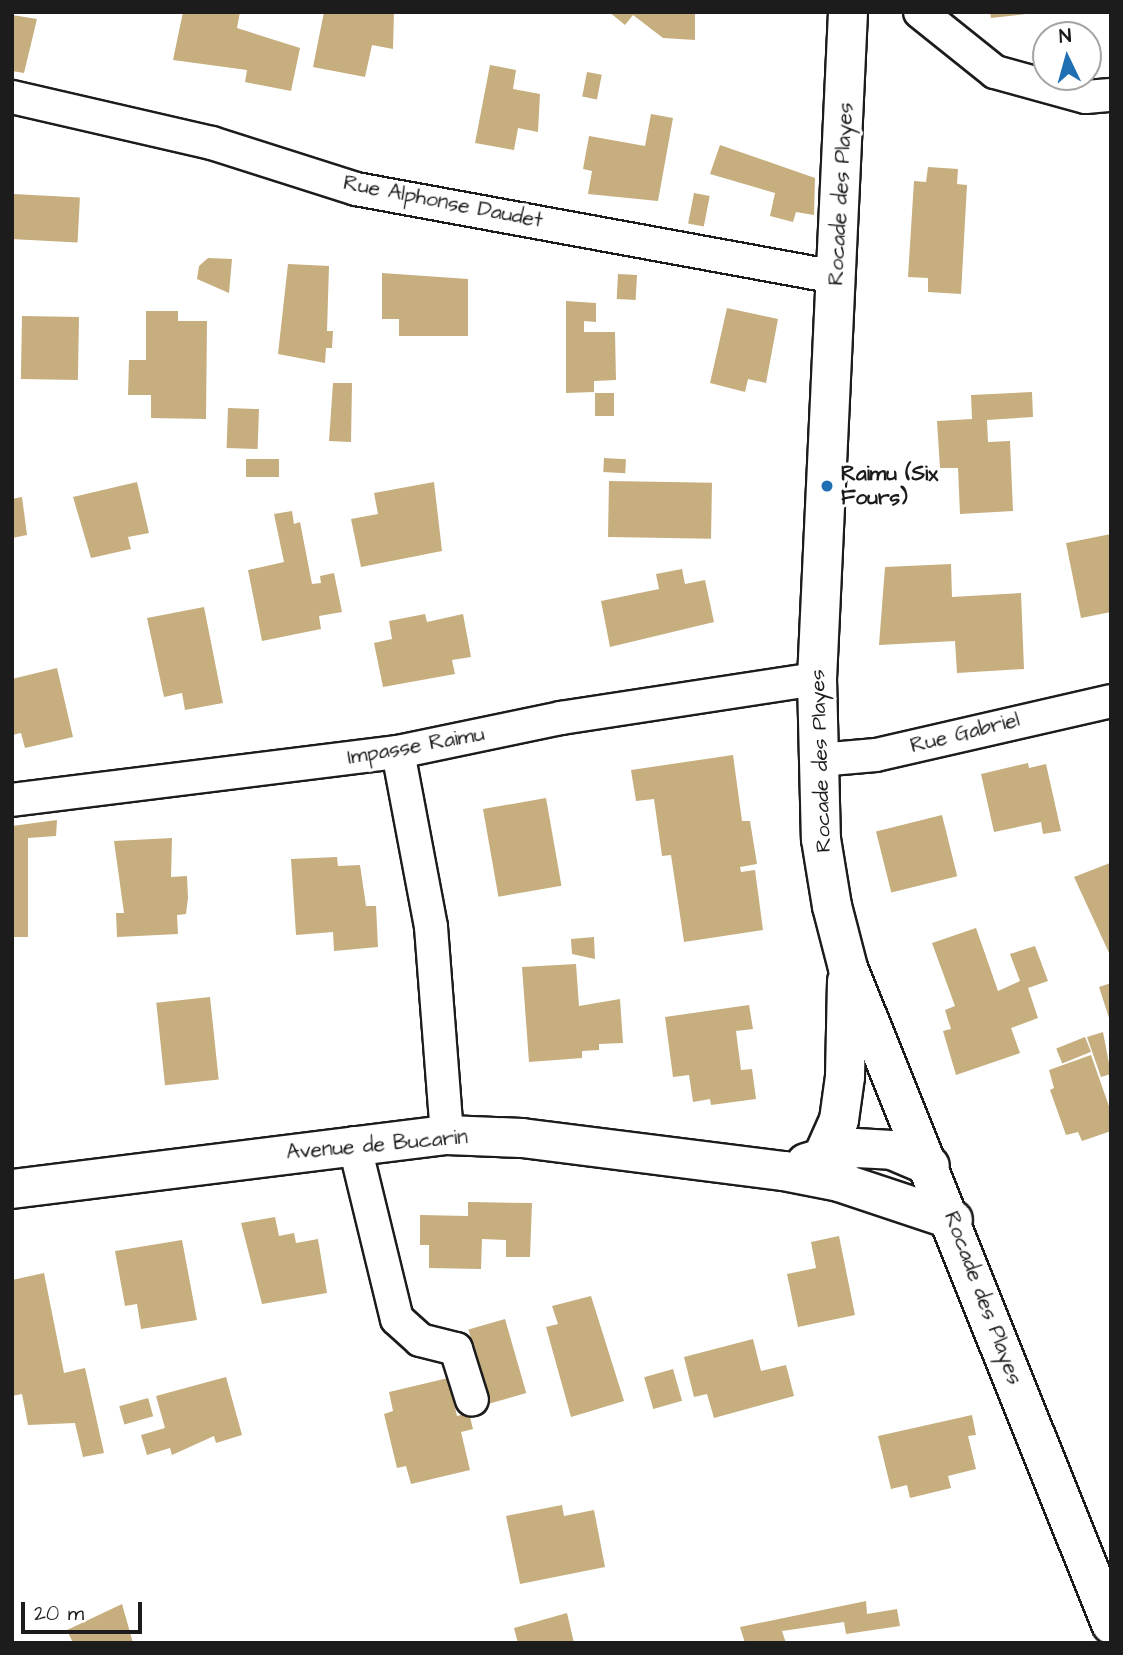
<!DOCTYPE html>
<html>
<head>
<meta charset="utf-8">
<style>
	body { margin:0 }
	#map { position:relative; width:1123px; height:1655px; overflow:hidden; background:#fff; font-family:"Architects Daughter",sans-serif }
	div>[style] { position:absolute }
	.building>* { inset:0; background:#c6ae7e; transform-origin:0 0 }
	.roads { filter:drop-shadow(2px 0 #1c1c1c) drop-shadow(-2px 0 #1c1c1c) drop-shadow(0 2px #1c1c1c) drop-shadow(0 -2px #1c1c1c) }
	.minor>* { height:32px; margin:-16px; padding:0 16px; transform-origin:16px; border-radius:16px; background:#fff }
	.tertiary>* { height:38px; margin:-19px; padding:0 19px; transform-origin:19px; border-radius:19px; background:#fff }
	.dots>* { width:19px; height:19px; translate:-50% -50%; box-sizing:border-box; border:4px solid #fff; border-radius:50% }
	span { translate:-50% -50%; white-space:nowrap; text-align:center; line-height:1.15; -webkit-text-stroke:6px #fff; paint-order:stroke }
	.street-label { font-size:21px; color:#1c1c1c }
	.poi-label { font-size:21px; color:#1c1c1c; font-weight:700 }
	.left { translate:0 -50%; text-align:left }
	.frame { position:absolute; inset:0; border:14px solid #1c1c1c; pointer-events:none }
	.north { position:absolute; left:1032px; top:21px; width:70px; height:70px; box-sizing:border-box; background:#fff; border:2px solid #a4a4a4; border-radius:50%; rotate:355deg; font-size:19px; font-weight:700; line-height:28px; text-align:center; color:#1c1c1c }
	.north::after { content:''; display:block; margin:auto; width:24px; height:32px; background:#1f6fb2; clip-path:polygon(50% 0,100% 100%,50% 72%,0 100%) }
	.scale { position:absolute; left:21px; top:1602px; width:121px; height:32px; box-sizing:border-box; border:4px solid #1c1c1c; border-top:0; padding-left:9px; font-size:21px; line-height:24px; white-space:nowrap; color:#1c1c1c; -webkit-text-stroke:5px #fff; paint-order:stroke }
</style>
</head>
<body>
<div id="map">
	<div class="building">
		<div style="clip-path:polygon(183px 12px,240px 12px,237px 28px,300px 48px,291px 91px,245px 82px,247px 70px,173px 60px)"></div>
		<div style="clip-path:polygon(324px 12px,394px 12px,393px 49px,372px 45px,365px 77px,313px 67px)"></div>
		<div style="clip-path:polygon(609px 12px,695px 12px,695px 40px,663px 38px,633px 15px,625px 25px)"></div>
		<div style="clip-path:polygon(990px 12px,1026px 12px,1026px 14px,991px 18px)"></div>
		<div style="clip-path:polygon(12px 15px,37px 19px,24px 73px,12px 71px)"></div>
		<div style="clip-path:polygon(490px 65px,516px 70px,513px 89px,540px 94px,538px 132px,518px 128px,514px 150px,475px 143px)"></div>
		<div style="left:587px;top:72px;width:15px;height:25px;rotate:11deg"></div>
		<div style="clip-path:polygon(651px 114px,673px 118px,658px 201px,588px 194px,592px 171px,583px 169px,589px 136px,645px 146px)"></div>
		<div style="clip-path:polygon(720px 145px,815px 178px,814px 215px,796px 212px,793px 222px,770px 216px,775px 193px,710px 174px)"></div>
		<div style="clip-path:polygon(928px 167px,958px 169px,957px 184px,967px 185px,961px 294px,928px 292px,928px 278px,908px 277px,914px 181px,926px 182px)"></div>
		<div style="left:694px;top:193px;width:16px;height:31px;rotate:11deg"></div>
		<div style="left:13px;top:194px;width:67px;height:45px;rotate:3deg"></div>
		<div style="clip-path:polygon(208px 258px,232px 259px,229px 293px,197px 279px,199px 266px)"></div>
		<div style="clip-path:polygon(288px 264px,329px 266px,327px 331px,333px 331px,332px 348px,326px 348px,325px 363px,278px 354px)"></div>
		<div style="clip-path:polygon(382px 273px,468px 279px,468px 336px,399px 336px,399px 319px,382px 319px)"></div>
		<div style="left:618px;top:274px;width:19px;height:25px;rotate:3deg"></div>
		<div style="clip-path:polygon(566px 301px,596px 303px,596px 322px,584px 321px,584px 332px,615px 332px,616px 380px,594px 381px,594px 392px,566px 393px)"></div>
		<div style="clip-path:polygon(727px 308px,778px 319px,766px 383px,748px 379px,745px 392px,710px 383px)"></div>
		<div style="clip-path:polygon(146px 311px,178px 311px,178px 321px,207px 321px,206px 419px,151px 418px,151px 395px,128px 395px,129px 360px,146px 360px)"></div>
		<div style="left:22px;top:316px;width:57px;height:63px;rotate:1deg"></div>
		<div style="clip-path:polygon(333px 383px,352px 383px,351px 442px,329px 441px)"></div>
		<div style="clip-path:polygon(1032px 392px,1033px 417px,987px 420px,988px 442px,1010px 441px,1013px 511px,960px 514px,958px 468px,940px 468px,937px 421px,972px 419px,971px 395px)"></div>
		<div style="left:614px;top:393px;width:23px;height:19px;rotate:90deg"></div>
		<div style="left:228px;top:408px;width:31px;height:40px;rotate:2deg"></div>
		<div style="left:604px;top:458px;width:22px;height:14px;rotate:3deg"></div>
		<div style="left:246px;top:459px;width:33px;height:18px"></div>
		<div style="left:609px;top:481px;width:103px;height:56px;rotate:1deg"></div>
		<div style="clip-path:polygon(137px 482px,149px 533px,128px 537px,131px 549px,91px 558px,73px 497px)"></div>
		<div style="clip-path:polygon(434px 482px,442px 551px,361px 567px,351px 519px,378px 514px,374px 493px)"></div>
		<div style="clip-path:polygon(22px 497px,27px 535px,12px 538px,12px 499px)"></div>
		<div style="clip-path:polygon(292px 511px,294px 524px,300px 522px,312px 584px,321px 583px,320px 576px,334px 573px,342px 612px,319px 616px,321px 629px,262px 641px,248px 570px,284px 562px,274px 514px)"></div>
		<div style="clip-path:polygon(1111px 534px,1111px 612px,1081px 618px,1066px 543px)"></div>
		<div style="clip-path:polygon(951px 564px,952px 597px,1021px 593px,1024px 669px,957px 673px,955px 641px,879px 645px,885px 567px)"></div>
		<div style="clip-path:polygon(682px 569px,685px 584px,705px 580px,714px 622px,610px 647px,601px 601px,659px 589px,656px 574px)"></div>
		<div style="clip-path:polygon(204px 607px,223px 703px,185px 710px,182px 693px,164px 697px,147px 618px)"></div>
		<div style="clip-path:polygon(425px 614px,427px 622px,463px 614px,471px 657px,452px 660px,455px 674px,383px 687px,374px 643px,392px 639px,389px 621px)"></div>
		<div style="clip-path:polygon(57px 668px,73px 737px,25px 748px,21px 733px,12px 735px,12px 679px)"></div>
		<div style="clip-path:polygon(733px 755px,742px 821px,750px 821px,757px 864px,740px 867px,741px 872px,755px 870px,763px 930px,684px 942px,671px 855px,662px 856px,654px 799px,636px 801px,631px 770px)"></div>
		<div style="clip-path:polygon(1028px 763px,1029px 768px,1046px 764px,1061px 831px,1043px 834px,1041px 822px,994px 832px,981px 774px)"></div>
		<div style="left:546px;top:798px;width:89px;height:64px;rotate:80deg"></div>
		<div style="left:942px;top:815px;width:63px;height:68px;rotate:76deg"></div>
		<div style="clip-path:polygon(57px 820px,56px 836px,28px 838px,28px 937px,12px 937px,12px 826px)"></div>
		<div style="clip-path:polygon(172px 838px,171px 877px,187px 876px,188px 898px,186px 914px,177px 915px,178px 934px,117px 937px,116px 913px,124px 913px,114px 841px)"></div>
		<div style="clip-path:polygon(337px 857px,338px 866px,360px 865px,366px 906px,376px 906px,378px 947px,334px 951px,333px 932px,296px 935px,291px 859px)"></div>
		<div style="clip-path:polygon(1110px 863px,1111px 866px,1110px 955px,1074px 877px)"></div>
		<div style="clip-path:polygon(976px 928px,998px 991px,1020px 981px,1010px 954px,1035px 946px,1048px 981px,1028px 988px,1038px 1018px,1011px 1028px,1020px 1053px,956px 1075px,943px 1031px,951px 1029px,945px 1010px,955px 1006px,932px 943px)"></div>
		<div style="clip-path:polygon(594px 937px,595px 959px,572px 954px,571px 939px)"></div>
		<div style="clip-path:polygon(576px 964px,579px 1006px,620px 999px,623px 1043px,599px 1044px,599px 1050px,582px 1051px,582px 1058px,529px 1062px,522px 967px)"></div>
		<div style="clip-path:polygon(1111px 983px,1111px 1021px,1110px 1021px,1099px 987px)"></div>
		<div style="left:210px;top:997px;width:83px;height:54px;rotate:84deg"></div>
		<div style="clip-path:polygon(749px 1005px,753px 1029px,736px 1031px,741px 1070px,752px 1069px,756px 1099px,711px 1105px,710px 1099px,693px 1102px,689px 1075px,673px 1077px,665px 1017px)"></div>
		<div style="clip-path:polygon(1103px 1032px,1111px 1074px,1101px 1077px,1087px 1037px)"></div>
		<div style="left:1085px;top:1037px;width:16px;height:31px;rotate:68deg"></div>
		<div style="clip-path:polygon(1091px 1055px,1111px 1112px,1111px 1131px,1082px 1141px,1078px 1132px,1066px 1135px,1050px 1090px,1054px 1088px,1049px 1070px)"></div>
		<div style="clip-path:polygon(468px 1202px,532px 1203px,530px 1257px,506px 1257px,506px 1240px,482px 1239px,481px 1269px,429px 1268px,429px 1245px,420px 1245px,420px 1215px,468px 1216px)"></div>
		<div style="clip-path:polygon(275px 1217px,279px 1236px,294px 1233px,296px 1243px,318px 1239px,327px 1293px,262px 1304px,241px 1223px)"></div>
		<div style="clip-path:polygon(839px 1236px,855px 1315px,798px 1327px,787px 1274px,816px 1268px,811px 1242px)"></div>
		<div style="clip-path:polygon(182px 1240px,197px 1320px,141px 1329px,137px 1304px,125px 1306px,115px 1251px)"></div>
		<div style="clip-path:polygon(44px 1273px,64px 1373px,85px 1368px,104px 1453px,83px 1457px,75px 1423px,28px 1425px,22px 1394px,12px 1396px,12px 1280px)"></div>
		<div style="clip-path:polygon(591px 1296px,624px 1401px,571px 1417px,546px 1327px,558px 1324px,552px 1306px)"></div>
		<div style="left:505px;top:1319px;width:77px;height:38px;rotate:74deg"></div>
		<div style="clip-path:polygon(753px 1339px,761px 1371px,786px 1365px,794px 1396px,714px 1418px,707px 1394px,694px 1397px,684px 1357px)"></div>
		<div style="left:673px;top:1369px;width:33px;height:30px;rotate:74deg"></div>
		<div style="clip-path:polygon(226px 1377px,242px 1435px,216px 1443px,214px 1436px,172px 1455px,170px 1448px,147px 1455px,141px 1435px,165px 1428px,156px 1396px)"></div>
		<div style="clip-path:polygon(448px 1378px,457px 1416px,469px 1413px,473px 1429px,461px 1432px,470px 1470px,411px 1484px,406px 1466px,397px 1468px,384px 1414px,393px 1411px,389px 1392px)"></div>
		<div style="left:148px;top:1398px;width:19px;height:30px;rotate:74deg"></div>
		<div style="clip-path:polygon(972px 1415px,976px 1435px,968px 1436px,976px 1469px,948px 1476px,951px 1488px,910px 1498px,907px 1485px,891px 1489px,878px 1436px)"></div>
		<div style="clip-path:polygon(562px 1505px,564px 1516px,594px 1510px,605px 1567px,520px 1584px,506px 1516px)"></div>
		<div style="clip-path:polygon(866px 1601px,867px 1614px,897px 1609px,900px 1626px,846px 1634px,844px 1622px,782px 1631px,786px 1643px,745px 1643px,740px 1627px)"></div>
		<div style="clip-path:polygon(122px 1604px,133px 1643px,73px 1643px,67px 1630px)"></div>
		<div style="clip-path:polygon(567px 1613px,574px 1643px,518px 1643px,514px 1628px)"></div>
	</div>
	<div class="roads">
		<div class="minor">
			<div style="left:920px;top:12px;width:96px;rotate:38.7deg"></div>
			<div style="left:995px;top:72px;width:94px;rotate:15.4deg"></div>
			<div style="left:1086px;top:97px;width:25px;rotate:-5deg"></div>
			<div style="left:12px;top:97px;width:205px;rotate:13deg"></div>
			<div style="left:212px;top:143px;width:151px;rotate:17.7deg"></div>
			<div style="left:356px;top:189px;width:489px;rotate:10.4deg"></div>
			<div style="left:398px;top:752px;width:178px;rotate:79.3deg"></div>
			<div style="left:431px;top:927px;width:209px;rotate:85.6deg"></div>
			<div style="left:819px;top:760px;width:57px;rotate:-5deg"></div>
			<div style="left:876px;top:755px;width:241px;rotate:-12.9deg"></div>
			<div style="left:12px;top:800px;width:389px;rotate:-7.1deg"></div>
			<div style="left:398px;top:752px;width:167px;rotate:-11.8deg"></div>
			<div style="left:561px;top:718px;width:259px;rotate:-8.7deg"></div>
			<div style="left:354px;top:1143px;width:181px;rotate:76.3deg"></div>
			<div style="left:397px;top:1319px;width:31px;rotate:42deg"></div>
			<div style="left:420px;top:1340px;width:37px;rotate:14deg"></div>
			<div style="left:456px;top:1349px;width:53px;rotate:72.6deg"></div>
		</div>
		<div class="tertiary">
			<div style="left:848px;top:12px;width:668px;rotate:92.66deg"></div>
			<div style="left:817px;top:679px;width:160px;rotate:88.6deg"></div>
			<div style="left:821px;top:839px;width:68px;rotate:80.7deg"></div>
			<div style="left:832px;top:906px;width:64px;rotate:75.5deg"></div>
			<div style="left:848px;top:968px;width:707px;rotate:68.15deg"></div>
			<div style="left:823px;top:1156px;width:39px;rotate:-66deg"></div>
			<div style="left:839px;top:1120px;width:43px;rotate:-82.1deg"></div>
			<div style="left:845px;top:1077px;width:96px;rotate:-88.8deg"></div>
			<div style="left:806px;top:1163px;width:52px;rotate:-16.7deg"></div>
			<div style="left:856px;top:1148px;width:36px;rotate:3deg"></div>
			<div style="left:892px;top:1150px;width:41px;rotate:22.8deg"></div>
			<div style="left:12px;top:1189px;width:438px;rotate:-7.1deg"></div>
			<div style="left:447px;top:1135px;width:75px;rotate:2.3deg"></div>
			<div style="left:522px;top:1138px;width:264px;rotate:7.2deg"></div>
			<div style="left:784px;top:1171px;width:56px;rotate:11.3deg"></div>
			<div style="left:839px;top:1182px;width:120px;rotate:18.4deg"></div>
		</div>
	</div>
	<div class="dots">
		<div style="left:827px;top:486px;background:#1f6fb2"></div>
	</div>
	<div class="street-label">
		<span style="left:841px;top:194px;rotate:-87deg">Rocade des Playes</span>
		<span style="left:443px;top:202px;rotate:11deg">Rue Alphonse Daudet</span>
		<span style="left:965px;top:733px;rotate:-14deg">Rue Gabriel</span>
		<span style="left:416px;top:746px;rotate:-10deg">Impasse Raimu</span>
		<span style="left:821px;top:761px;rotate:-92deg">Rocade des Playes</span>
		<span style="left:377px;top:1145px;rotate:-5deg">Avenue de Bucarin</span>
		<span style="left:983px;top:1298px;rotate:69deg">Rocade des Playes</span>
	</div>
	<div class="poi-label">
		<span class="left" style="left:841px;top:486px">Raimu (Six<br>Fours)</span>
	</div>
	<div class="frame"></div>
	<div class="north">N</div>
	<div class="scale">20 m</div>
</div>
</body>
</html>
